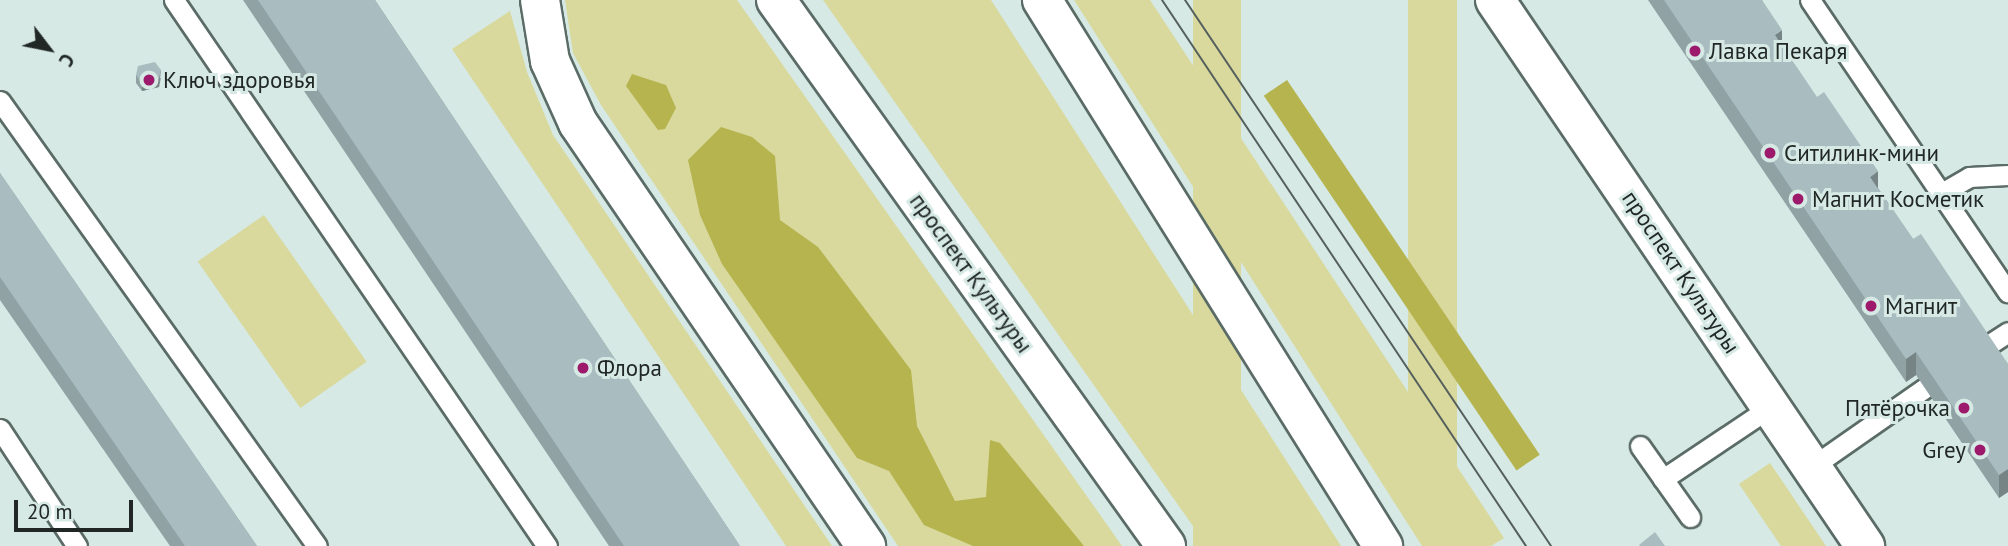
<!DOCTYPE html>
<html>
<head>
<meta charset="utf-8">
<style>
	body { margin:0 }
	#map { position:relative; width:2008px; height:546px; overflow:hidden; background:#d6e9e4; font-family:"PT Sans",sans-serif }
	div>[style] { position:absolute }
	.green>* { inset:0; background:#d9d99d; transform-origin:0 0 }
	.forest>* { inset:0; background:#b5b44f; transform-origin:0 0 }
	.roads { filter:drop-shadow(2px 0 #5b6c67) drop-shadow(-2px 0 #5b6c67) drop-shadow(0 2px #5b6c67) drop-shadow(0 -2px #5b6c67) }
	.service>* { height:19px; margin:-9.5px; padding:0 9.5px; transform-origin:9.5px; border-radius:9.5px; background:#fff }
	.tertiary>* { height:38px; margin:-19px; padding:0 19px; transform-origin:19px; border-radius:19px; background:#fff }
	.secondary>* { height:38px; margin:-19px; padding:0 19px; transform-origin:19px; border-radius:19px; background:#fff }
	.tram>* { height:2px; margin:-1px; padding:0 1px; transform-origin:1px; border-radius:1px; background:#55605d }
	.wall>* { inset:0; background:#91a2a5 }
	.shaded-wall>* { inset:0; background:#768486 }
	.building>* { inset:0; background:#a9bcc0 }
	.dots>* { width:19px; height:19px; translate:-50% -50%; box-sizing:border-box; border:4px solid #d6e9e4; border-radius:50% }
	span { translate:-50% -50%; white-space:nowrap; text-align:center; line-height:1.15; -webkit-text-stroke:6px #d6e9e4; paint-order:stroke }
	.poi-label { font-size:23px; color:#202725 }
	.left { translate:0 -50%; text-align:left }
	.right { translate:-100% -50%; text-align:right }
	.street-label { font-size:23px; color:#202725 }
	.north { position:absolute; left:14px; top:14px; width:70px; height:70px; -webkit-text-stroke:5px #d6e9e4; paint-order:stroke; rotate:122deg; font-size:19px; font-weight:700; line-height:28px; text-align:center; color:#202725 }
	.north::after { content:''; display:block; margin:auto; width:24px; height:32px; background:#202725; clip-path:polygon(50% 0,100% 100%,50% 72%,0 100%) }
	.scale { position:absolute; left:14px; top:500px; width:119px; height:32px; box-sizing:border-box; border:4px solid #202725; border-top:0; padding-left:9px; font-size:21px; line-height:24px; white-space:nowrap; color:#202725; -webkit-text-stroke:5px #d6e9e4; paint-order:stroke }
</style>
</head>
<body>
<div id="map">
	<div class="green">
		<div style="clip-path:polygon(565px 0,737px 0,1122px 546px,898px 546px,601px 105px,573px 53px)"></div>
		<div style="clip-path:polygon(823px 0,991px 0,1341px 546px,1207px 546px)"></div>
		<div style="clip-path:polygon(1074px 0,1150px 0,1504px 538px,1491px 546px,1422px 546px)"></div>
		<div style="left:1193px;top:0;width:48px;height:617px"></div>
		<div style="left:1408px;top:0;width:49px;height:501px"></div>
		<div style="clip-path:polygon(510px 11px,527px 72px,553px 135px,832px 546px,786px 546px,452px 49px)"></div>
		<div style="left:264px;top:215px;width:179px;height:81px;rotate:55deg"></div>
		<div style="clip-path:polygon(1770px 463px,1826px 546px,1781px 546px,1739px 484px)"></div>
	</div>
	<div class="forest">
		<div style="clip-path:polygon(632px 74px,666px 85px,676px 108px,665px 129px,658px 130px,626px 86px)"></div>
		<div style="left:1287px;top:80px;width:452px;height:28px;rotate:56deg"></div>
		<div style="clip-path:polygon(721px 127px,752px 137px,775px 156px,780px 220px,818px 247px,911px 370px,917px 426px,955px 501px,986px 497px,990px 440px,1000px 443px,1084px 546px,973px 546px,924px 525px,889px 471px,857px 458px,722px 264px,700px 215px,688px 160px)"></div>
	</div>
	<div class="roads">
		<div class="service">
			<div style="left:174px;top:0;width:661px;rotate:55.66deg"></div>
			<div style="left:1810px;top:0;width:353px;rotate:55.9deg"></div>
			<div style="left:0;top:101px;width:546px;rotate:54.54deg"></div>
			<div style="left:1940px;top:194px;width:34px;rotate:-30deg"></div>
			<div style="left:1969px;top:177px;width:39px;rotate:-3deg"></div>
			<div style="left:1982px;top:349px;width:31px;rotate:-33deg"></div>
			<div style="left:0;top:429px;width:140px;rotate:56.7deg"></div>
			<div style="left:1640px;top:446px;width:87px;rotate:54.8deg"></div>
			<div style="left:1813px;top:466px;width:136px;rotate:-34.9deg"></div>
			<div style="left:1663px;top:479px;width:131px;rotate:-33.8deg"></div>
		</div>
		<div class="tertiary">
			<div style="left:540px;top:0;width:62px;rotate:80.7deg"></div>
			<div style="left:550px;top:61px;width:68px;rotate:65.7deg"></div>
			<div style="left:578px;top:123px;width:512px;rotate:55.75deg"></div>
			<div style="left:1495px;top:0;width:660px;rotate:55.88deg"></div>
		</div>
		<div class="secondary">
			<div style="left:776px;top:0;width:671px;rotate:54.46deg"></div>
			<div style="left:1042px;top:0;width:644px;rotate:58.01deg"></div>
		</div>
	</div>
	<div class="tram">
		<div style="left:1162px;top:0;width:656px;rotate:56.31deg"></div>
		<div style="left:1185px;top:0;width:657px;rotate:56.16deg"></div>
	</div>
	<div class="wall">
		<div style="clip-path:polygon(243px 0,375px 0,740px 546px,609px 546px)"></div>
		<div style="clip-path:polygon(1648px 0,1762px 0,1782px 46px,1878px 188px,1913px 239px,2008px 364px,2008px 492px,1999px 498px,1916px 375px,1906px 382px)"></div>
		<div style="clip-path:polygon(136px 75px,161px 78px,159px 87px,142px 91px,136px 83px)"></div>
		<div style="clip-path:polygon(0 173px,257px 546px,170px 546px,0 300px)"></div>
	</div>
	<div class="shaded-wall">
		<div style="clip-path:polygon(1782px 30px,1782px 53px,1775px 35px)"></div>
		<div style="clip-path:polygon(161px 70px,159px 87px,142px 91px,142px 83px)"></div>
		<div style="clip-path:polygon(1878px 171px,1878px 194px,1870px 177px)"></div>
		<div style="clip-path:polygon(1916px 352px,1916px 375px,1906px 382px,1906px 359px)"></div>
		<div style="clip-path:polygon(2008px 469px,2008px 492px,1999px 498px,1999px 475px)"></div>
	</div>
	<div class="building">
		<div style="clip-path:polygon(258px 0,375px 0,740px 546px,624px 546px)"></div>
		<div style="clip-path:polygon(1664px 0,1762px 0,1782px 30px,1775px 35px,1817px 97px,1824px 92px,1878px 171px,1870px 177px,1913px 239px,1921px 234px,2008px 364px,2008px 469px,1999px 475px,1916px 352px,1906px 359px)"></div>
		<div style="clip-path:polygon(155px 62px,161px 70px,159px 79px,142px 83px,136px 75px,138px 66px)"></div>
		<div style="clip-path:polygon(0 173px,257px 546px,185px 546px,0 277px)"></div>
		<div style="clip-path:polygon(1655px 532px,1665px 546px,1640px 546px,1639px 545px)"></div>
	</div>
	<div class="dots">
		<div style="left:1695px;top:51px;background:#9d196b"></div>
		<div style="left:149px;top:80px;background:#9d196b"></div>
		<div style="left:1770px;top:153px;background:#9d196b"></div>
		<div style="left:1798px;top:199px;background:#9d196b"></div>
		<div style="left:1871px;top:306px;background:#9d196b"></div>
		<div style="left:583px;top:368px;background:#9d196b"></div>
		<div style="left:1964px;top:408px;background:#9d196b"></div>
		<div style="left:1980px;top:450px;background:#9d196b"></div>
	</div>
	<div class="poi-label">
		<span class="left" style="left:1709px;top:51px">Лавка Пекаря</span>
		<span class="left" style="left:163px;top:80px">Ключ здоровья</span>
		<span class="left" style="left:1784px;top:153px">Ситилинк-мини</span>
		<span class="left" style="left:1812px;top:199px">Магнит Косметик</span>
		<span class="left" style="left:1885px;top:306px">Магнит</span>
		<span class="left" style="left:597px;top:368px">Флора</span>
		<span class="right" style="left:1950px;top:408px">Пятёрочка</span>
		<span class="right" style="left:1966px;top:450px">Grey</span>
	</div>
	<div class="street-label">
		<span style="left:1681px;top:272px;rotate:56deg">проспект Культуры</span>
		<span style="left:971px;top:273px;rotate:54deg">проспект Культуры</span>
	</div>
	<div class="north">С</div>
	<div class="scale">20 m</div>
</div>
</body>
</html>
